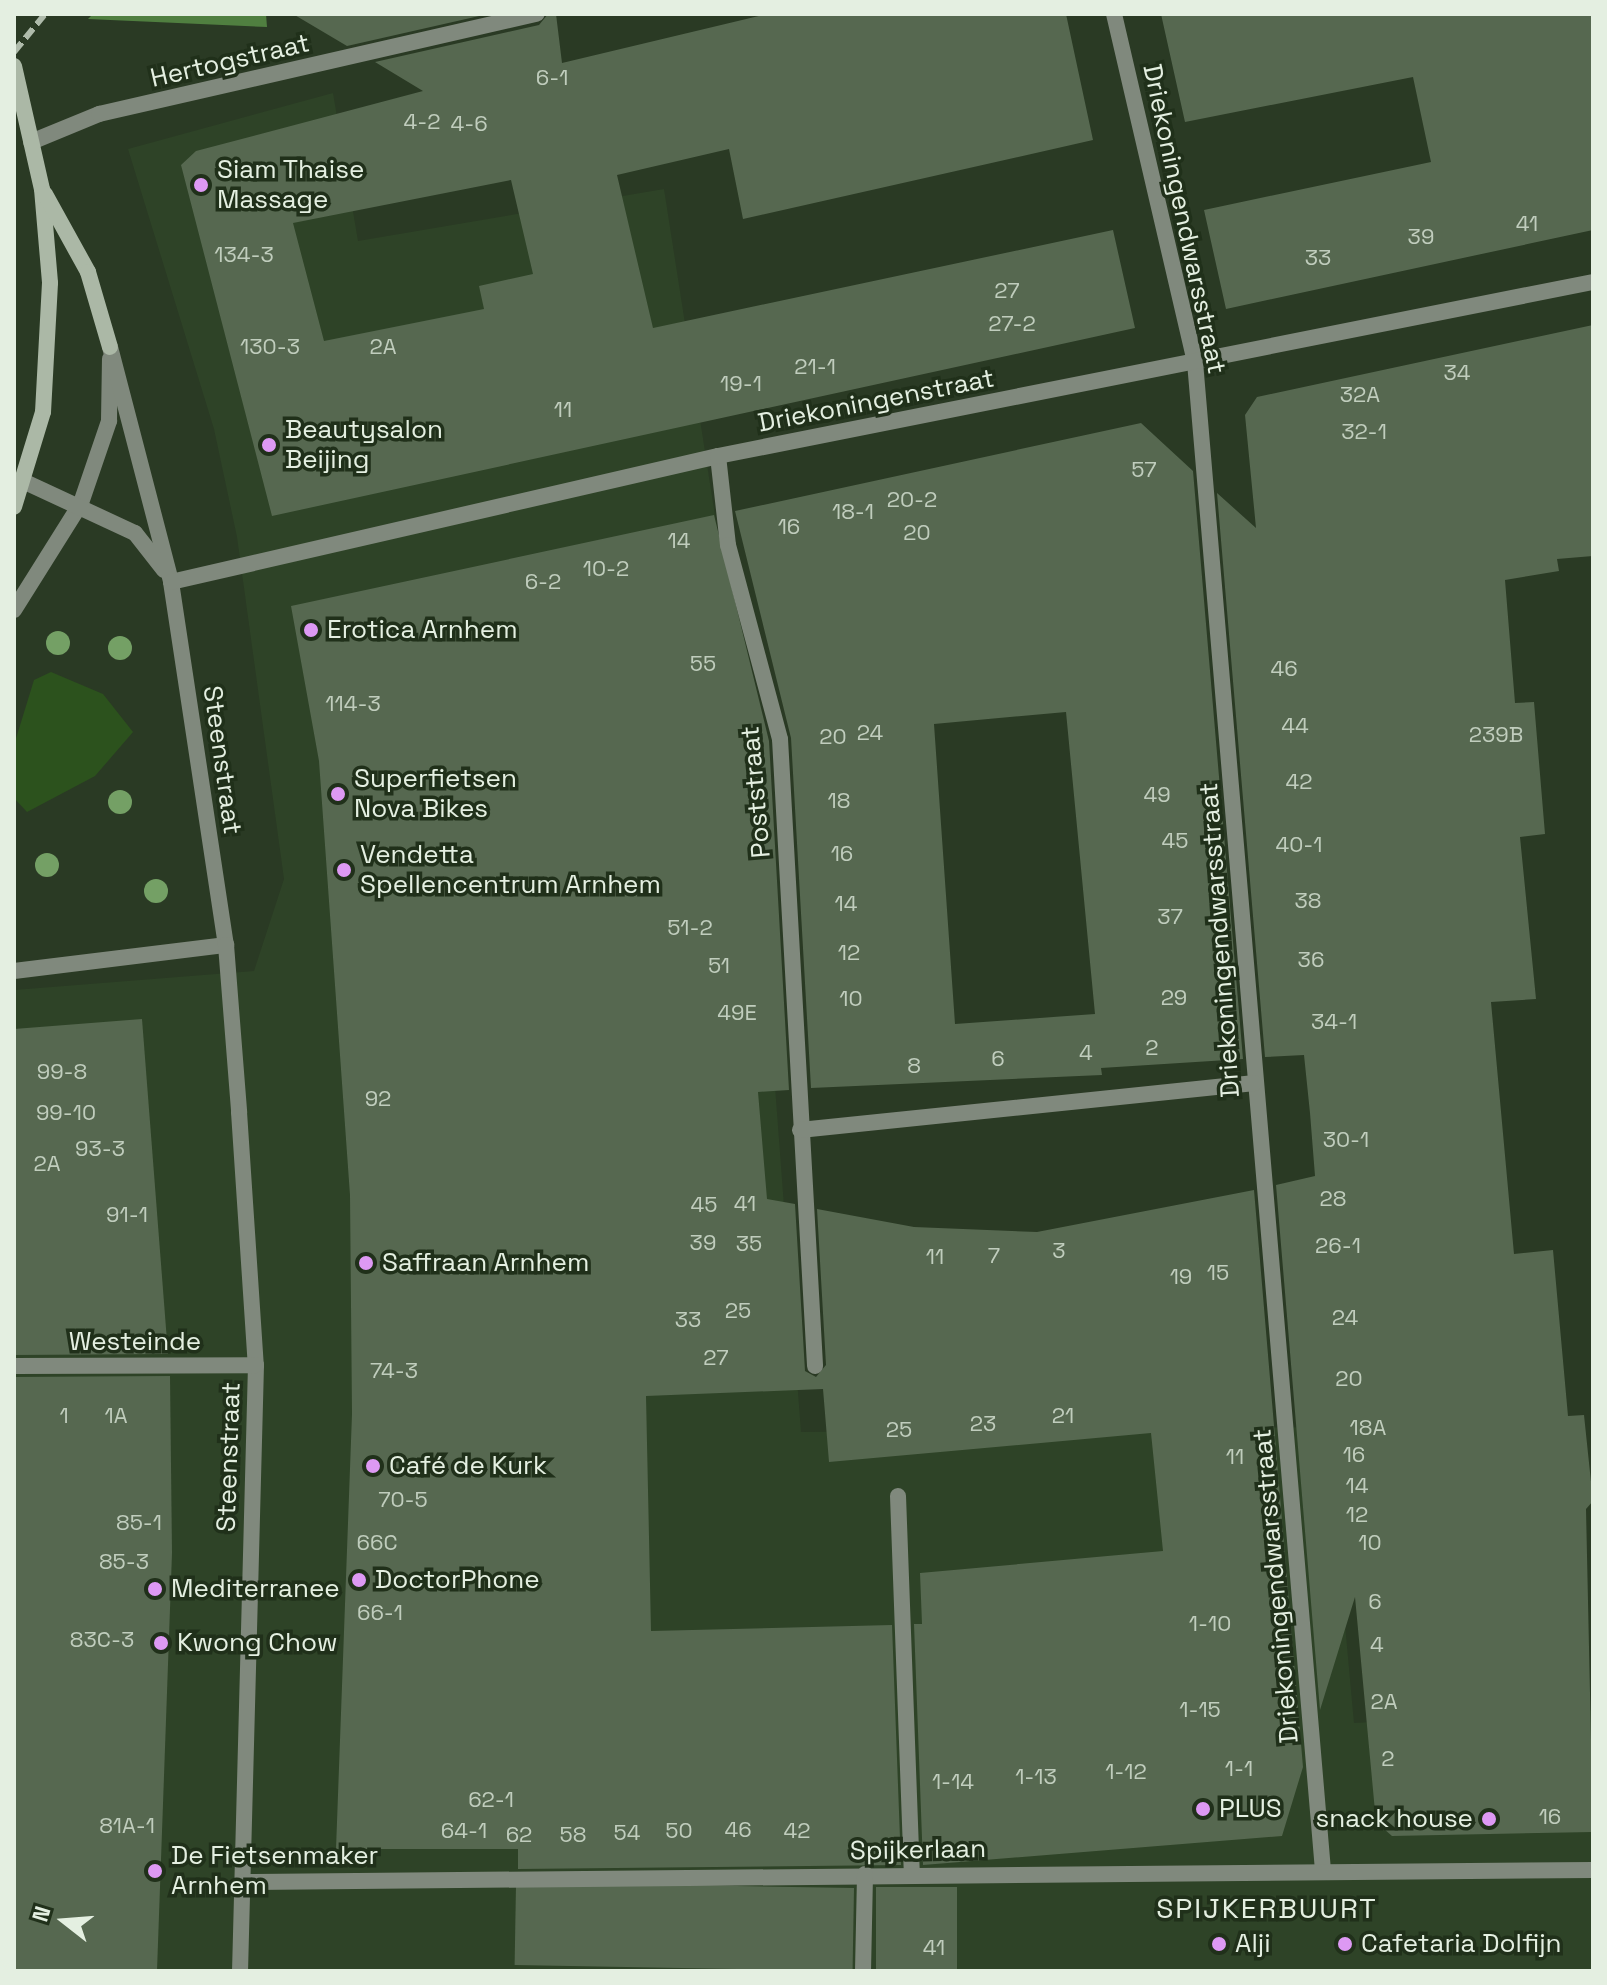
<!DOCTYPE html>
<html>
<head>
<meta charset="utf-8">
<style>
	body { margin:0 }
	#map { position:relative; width:1607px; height:1985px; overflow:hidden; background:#2a3a24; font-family:"Space Grotesk",sans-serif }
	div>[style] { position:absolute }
	.built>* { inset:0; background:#2e4327 }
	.green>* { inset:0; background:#2c521d }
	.forest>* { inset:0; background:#507f40 }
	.building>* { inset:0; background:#566850; transform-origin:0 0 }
	.service>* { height:16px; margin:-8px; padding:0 8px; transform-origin:8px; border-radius:8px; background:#80897d }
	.pedestrian>* { height:16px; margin:-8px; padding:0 8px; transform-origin:8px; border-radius:8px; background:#80897d }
	.minor>* { height:16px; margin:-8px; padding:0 8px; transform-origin:8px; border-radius:8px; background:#80897d }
	.secondary>* { height:16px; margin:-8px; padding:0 8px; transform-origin:8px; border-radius:8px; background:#abb8a6 }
	.rail>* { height:6px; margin-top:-3px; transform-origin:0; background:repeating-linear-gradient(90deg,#afbbab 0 12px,transparent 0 18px) }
	.trees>* { width:24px; height:24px; margin:-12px; border-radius:50%; background:#74a065 }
	.dots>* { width:22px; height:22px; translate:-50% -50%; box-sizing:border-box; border:4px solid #20301a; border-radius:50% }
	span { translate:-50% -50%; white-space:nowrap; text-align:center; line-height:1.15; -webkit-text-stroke:7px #20301a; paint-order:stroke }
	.number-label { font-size:22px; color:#c0cdbd }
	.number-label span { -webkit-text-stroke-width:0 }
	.street-label { font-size:26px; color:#e4efe1 }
	.poi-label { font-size:26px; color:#e4efe1 }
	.left { translate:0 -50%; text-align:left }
	.right { translate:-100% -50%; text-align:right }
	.neighbourhood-label { font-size:28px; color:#e4efe1; letter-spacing:2px }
	.frame { position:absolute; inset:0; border:16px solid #e4efe1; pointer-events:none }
	.north { position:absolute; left:24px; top:1881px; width:80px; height:80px; -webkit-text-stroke:6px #20301a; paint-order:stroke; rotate:287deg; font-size:22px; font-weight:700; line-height:32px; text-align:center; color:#e4efe1 }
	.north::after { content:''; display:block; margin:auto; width:28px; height:36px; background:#e4efe1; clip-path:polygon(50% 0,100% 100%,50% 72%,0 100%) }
</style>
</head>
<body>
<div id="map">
	<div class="built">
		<div style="clip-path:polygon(333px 93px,358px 241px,664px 189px,748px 727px,801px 1432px,1327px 1427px,1354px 1723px,1593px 1710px,1593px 1971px,14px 1971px,14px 990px,254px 971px,284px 879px,237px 537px,214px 429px,128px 149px)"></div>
	</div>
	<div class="green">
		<div style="clip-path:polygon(51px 672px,103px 694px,133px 732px,95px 776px,27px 812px,14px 798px,14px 745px,34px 680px)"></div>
	</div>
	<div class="forest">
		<div style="clip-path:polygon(93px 14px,266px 14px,267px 27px,88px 19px)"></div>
	</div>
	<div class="building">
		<div style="clip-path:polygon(293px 14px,488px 14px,347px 46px)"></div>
		<div style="clip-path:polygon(evenodd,548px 14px,556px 14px,562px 63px,767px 14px,1066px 14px,1093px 140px,743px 219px,729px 149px,617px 175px,653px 328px,1113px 230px,1135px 328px,272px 516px,181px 165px,196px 151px,423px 91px,375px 62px,539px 25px,548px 14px,511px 180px,533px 274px,479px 286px,484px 309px,324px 341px,293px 223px,511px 180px)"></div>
		<div style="clip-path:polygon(1161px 14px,1593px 14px,1593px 230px,1226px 309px,1204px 210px,1431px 162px,1413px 77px,1185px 122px)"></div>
		<div style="clip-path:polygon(1593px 325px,1593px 556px,1557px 559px,1559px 571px,1505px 580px,1515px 703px,1534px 702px,1545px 834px,1520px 837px,1536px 999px,1491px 1002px,1514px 1254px,1553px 1250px,1568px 1416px,1584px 1415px,1593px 1501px,1586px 1509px,1593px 1832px,1392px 1836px,1376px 1822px,1355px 1597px,1320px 1710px,1276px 1185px,1315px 1176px,1310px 1113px,1304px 1055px,1265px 1057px,1217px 493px,1256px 528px,1245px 415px,1257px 397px)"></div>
		<div style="clip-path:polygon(evenodd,1141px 423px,1193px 471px,1243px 1059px,1101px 1068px,1102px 1075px,811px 1088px,791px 738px,735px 511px,1141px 423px,1066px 712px,1095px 1014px,955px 1024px,934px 724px,1066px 712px)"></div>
		<div style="clip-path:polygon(714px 515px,769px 741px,789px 1090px,758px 1092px,767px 1199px,795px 1204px,805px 1371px,816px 1377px,826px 1365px,817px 1209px,914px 1227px,1037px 1232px,1254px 1190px,1303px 1767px,1282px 1836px,923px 1865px,914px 1624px,922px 1624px,920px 1573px,1163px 1551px,1151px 1433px,829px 1462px,823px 1389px,646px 1396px,651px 1631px,892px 1625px,901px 1865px,518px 1869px,518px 1849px,336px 1849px,352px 1414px,350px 1195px,319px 761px,291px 606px)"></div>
		<div style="clip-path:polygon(142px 1019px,168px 1354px,14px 1355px,14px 1029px)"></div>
		<div style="clip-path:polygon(170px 1376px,172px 1553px,157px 1971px,14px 1971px,14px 1377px)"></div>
		<div style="left:876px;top:1887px;width:81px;height:84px"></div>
		<div style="left:854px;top:1888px;width:83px;height:338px;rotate:91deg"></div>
	</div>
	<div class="service">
		<div style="left:14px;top:610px;width:126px;rotate:-57.9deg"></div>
		<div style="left:81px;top:503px;width:87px;rotate:-71.1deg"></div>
		<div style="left:109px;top:421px;width:62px;rotate:-89.1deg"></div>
		<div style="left:898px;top:1496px;width:378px;rotate:87.9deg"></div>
	</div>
	<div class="pedestrian">
		<div style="left:14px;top:971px;width:214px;rotate:-7deg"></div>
	</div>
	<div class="minor">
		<div style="left:1114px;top:14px;width:357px;rotate:76.9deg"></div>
		<div style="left:1195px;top:362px;width:1514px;rotate:85.15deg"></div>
		<div style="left:31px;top:142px;width:74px;rotate:-22.4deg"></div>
		<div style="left:99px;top:114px;width:449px;rotate:-12.9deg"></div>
		<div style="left:110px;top:347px;width:243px;rotate:75.4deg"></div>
		<div style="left:171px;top:582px;width:367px;rotate:81.4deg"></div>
		<div style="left:226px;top:945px;width:168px;rotate:85.5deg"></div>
		<div style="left:239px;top:1112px;width:254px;rotate:86.2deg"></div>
		<div style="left:256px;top:1365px;width:606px;rotate:91.51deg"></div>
		<div style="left:718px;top:456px;width:90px;rotate:83.6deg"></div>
		<div style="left:728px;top:545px;width:201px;rotate:75deg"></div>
		<div style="left:780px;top:739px;width:628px;rotate:86.8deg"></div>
		<div style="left:25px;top:482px;width:121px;rotate:24.9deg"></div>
		<div style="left:135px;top:533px;width:47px;rotate:51.9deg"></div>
		<div style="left:171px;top:582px;width:561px;rotate:-12.97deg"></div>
		<div style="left:718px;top:456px;width:892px;rotate:-11.25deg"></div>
		<div style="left:800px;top:1130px;width:457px;rotate:-5.9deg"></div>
		<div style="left:14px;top:1366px;width:242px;rotate:-0.2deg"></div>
		<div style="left:243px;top:1882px;width:1350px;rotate:-0.51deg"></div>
		<div style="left:863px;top:1971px;width:97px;rotate:-88.8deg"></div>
	</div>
	<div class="secondary">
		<div style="left:14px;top:66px;width:126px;rotate:77.2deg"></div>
		<div style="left:42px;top:189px;width:94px;rotate:85.1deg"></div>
		<div style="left:50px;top:283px;width:129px;rotate:93.1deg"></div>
		<div style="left:43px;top:412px;width:99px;rotate:107deg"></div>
		<div style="left:45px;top:194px;width:89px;rotate:61.1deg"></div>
		<div style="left:88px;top:272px;width:78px;rotate:73.7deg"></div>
	</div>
	<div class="rail">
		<div style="left:14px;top:52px;width:49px;rotate:-50.8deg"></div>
	</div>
	<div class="trees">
		<div style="left:58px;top:643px"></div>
		<div style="left:120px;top:648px"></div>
		<div style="left:120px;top:802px"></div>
		<div style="left:47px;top:865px"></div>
		<div style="left:156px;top:891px"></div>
	</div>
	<div class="dots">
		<div style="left:201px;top:185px;background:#dd99f3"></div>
		<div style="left:269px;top:445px;background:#dd99f3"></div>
		<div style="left:311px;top:630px;background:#dd99f3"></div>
		<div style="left:338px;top:794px;background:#dd99f3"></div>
		<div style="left:344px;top:870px;background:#dd99f3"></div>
		<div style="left:366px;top:1263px;background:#dd99f3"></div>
		<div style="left:373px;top:1466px;background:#dd99f3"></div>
		<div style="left:359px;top:1580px;background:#dd99f3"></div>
		<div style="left:155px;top:1589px;background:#dd99f3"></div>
		<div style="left:161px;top:1643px;background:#dd99f3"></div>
		<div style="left:1203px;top:1809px;background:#dd99f3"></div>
		<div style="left:1489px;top:1819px;background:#dd99f3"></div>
		<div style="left:155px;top:1871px;background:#dd99f3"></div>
		<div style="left:1219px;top:1944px;background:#dd99f3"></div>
		<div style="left:1345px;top:1944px;background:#dd99f3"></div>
	</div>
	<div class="number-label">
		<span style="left:552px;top:78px">6-1</span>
		<span style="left:422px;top:122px">4-2</span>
		<span style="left:469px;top:124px">4-6</span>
		<span style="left:1527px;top:224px">41</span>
		<span style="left:1421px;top:237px">39</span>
		<span style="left:244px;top:255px">134-3</span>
		<span style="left:1318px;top:258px">33</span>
		<span style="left:1007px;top:291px">27</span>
		<span style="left:1012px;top:324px">27-2</span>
		<span style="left:270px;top:347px">130-3</span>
		<span style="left:383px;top:347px">2A</span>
		<span style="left:815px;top:367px">21-1</span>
		<span style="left:1457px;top:373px">34</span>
		<span style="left:741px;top:384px">19-1</span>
		<span style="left:1360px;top:395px">32A</span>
		<span style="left:563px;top:410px">11</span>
		<span style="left:1364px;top:432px">32-1</span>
		<span style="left:1144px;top:470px">57</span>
		<span style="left:912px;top:500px">20-2</span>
		<span style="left:853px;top:512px">18-1</span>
		<span style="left:789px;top:527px">16</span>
		<span style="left:917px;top:533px">20</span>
		<span style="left:679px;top:541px">14</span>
		<span style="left:606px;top:569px">10-2</span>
		<span style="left:543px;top:582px">6-2</span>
		<span style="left:703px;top:664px">55</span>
		<span style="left:1284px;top:669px">46</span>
		<span style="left:353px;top:704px">114-3</span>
		<span style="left:1295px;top:726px">44</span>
		<span style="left:870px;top:733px">24</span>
		<span style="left:1496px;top:735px">239B</span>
		<span style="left:833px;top:737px">20</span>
		<span style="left:1299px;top:782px">42</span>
		<span style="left:1157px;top:795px">49</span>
		<span style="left:839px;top:801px">18</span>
		<span style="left:1175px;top:841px">45</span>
		<span style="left:1299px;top:845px">40-1</span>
		<span style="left:842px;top:854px">16</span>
		<span style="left:1308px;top:901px">38</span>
		<span style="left:846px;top:904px">14</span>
		<span style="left:1170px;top:917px">37</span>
		<span style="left:690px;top:928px">51-2</span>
		<span style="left:849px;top:953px">12</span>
		<span style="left:1311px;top:960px">36</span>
		<span style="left:719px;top:966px">51</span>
		<span style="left:1174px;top:998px">29</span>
		<span style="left:851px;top:999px">10</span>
		<span style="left:737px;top:1013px">49E</span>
		<span style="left:1334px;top:1022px">34-1</span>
		<span style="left:1152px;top:1048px">2</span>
		<span style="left:1086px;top:1053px">4</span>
		<span style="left:998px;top:1059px">6</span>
		<span style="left:914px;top:1066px">8</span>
		<span style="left:62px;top:1072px">99-8</span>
		<span style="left:378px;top:1099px">92</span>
		<span style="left:66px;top:1113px">99-10</span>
		<span style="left:1346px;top:1140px">30-1</span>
		<span style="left:100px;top:1149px">93-3</span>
		<span style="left:47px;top:1164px">2A</span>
		<span style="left:1333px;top:1199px">28</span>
		<span style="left:745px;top:1204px">41</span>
		<span style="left:704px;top:1205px">45</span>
		<span style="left:127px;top:1215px">91-1</span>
		<span style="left:703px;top:1243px">39</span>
		<span style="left:749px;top:1244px">35</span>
		<span style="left:1338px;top:1246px">26-1</span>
		<span style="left:1059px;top:1251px">3</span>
		<span style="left:994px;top:1256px">7</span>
		<span style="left:935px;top:1257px">11</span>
		<span style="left:1218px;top:1273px">15</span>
		<span style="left:1181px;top:1277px">19</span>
		<span style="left:738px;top:1311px">25</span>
		<span style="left:1345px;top:1318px">24</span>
		<span style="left:688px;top:1320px">33</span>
		<span style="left:716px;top:1358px">27</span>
		<span style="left:394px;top:1371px">74-3</span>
		<span style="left:1349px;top:1379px">20</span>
		<span style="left:64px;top:1416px">1</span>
		<span style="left:116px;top:1416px">1A</span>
		<span style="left:1063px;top:1416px">21</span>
		<span style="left:983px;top:1424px">23</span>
		<span style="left:1368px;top:1428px">18A</span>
		<span style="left:899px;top:1430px">25</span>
		<span style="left:1354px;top:1455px">16</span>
		<span style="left:1235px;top:1457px">11</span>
		<span style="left:1357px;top:1486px">14</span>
		<span style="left:403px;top:1500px">70-5</span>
		<span style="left:1357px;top:1515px">12</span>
		<span style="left:139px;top:1523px">85-1</span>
		<span style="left:377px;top:1543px">66C</span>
		<span style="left:1370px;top:1543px">10</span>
		<span style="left:124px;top:1562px">85-3</span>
		<span style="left:1375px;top:1602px">6</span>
		<span style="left:380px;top:1613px">66-1</span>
		<span style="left:1210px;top:1624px">1-10</span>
		<span style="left:102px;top:1640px">83C-3</span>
		<span style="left:1377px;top:1645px">4</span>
		<span style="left:1384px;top:1702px">2A</span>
		<span style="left:1200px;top:1710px">1-15</span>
		<span style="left:1388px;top:1759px">2</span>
		<span style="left:1239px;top:1769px">1-1</span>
		<span style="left:1126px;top:1772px">1-12</span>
		<span style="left:1036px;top:1777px">1-13</span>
		<span style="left:953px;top:1782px">1-14</span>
		<span style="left:491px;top:1800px">62-1</span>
		<span style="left:1550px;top:1817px">16</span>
		<span style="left:127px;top:1826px">81A-1</span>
		<span style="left:738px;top:1830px">46</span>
		<span style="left:464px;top:1831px">64-1</span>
		<span style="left:679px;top:1831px">50</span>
		<span style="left:797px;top:1831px">42</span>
		<span style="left:627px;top:1833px">54</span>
		<span style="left:519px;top:1835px">62</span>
		<span style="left:573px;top:1835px">58</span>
		<span style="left:934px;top:1948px">41</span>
	</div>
	<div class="street-label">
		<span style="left:230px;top:61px;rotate:-13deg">Hertogstraat</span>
		<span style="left:1184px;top:219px;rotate:78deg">Driekoningendwarsstraat</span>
		<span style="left:876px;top:401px;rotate:-11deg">Driekoningenstraat</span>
		<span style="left:222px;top:760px;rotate:82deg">Steenstraat</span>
		<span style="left:756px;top:792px;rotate:-95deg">Poststraat</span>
		<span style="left:1220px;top:940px;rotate:-94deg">Driekoningendwarsstraat</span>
		<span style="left:135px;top:1342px">Westeinde</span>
		<span style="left:229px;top:1457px;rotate:-88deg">Steenstraat</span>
		<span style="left:1276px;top:1586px;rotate:-95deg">Driekoningendwarsstraat</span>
		<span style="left:918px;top:1850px;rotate:-1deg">Spijkerlaan</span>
	</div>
	<div class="poi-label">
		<span class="left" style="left:217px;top:185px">Siam Thaise<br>Massage</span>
		<span class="left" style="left:285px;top:445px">Beautysalon<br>Beijing</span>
		<span class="left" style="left:327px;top:630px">Erotica Arnhem</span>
		<span class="left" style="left:354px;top:794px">Superfietsen<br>Nova Bikes</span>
		<span class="left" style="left:360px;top:870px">Vendetta<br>Spellencentrum Arnhem</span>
		<span class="left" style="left:382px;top:1263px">Saffraan Arnhem</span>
		<span class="left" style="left:389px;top:1466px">Café de Kurk</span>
		<span class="left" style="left:375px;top:1580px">DoctorPhone</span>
		<span class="left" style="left:171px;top:1589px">Mediterranee</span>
		<span class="left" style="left:177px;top:1643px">Kwong Chow</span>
		<span class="left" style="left:1219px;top:1809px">PLUS</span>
		<span class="right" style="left:1473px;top:1819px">snack house</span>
		<span class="left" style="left:171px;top:1871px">De Fietsenmaker<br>Arnhem</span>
		<span class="left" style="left:1235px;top:1944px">Alji</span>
		<span class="left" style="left:1361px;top:1944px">Cafetaria Dolfijn</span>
	</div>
	<div class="neighbourhood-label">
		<span style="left:1267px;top:1908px">SPIJKERBUURT</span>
	</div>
	<div class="frame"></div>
	<div class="north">N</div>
</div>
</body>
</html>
